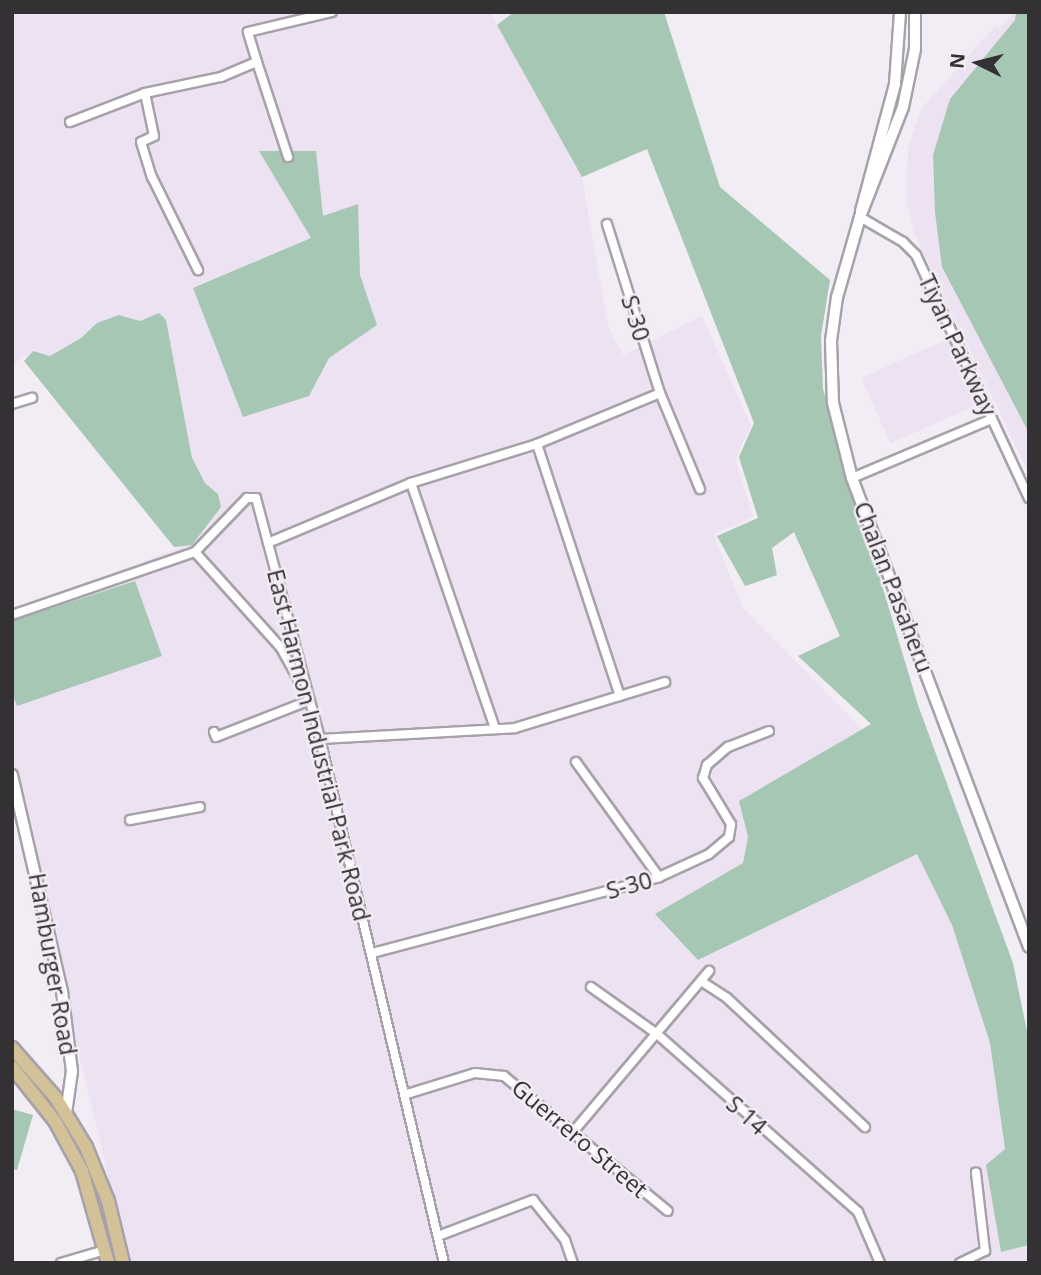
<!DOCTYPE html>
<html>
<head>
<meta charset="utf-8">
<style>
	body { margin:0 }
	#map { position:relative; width:1041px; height:1275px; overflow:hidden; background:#f2ecf4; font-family:"Open Sans",sans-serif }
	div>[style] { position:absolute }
	.built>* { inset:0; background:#ede2f1; transform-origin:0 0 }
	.green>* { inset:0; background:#a6c7b3 }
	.roads { filter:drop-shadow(2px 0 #a7a1a9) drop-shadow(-2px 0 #a7a1a9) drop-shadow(0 2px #a7a1a9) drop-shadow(0 -2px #a7a1a9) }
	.minor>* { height:8px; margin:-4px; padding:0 4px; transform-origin:4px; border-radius:4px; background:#fff }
	.tertiary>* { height:10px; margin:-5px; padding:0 5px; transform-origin:5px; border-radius:5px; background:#fff }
	.secondary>* { height:10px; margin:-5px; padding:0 5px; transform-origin:5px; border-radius:5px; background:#fff }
	.primary>* { height:12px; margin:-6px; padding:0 6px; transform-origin:6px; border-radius:6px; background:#d3c297 }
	span { translate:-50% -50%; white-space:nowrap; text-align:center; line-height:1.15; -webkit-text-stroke:5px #f2ecf4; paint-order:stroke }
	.street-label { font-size:23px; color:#333134 }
	.frame { position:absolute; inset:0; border:14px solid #333134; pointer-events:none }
	.north { position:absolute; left:943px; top:28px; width:70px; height:70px; -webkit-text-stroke:5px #f2ecf4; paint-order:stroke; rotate:276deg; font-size:19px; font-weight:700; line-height:28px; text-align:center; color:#333134 }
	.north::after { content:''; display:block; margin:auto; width:24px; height:32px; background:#333134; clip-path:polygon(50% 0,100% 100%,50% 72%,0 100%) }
</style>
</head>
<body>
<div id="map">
	<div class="built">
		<div style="clip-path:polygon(12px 12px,490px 12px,582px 177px,608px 326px,623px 355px,702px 316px,751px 426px,735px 458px,753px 517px,713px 534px,743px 608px,862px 729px,739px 801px,748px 837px,743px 863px,656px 914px,699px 960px,917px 854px,952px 925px,990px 1043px,1005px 1149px,1001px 1252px,1029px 1245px,1029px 1263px,129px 1263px,12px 774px,12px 612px,184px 546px,218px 494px,205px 483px,192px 458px,166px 320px,97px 323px,81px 338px,50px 356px,33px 351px,12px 365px)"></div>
		<div style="clip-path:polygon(1014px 12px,1029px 12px,1029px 474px,916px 237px,906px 199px,908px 148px,921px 109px,995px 26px,999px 29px)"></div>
		<div style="left:948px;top:339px;width:72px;height:95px;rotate:66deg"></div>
	</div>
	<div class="green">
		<div style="clip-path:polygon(514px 12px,664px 12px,720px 187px,830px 280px,821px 336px,823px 389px,918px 705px,1013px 963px,1029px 1041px,1029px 1245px,1001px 1252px,986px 1165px,1005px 1149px,990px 1043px,952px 925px,917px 854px,698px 960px,655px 914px,743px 863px,748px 837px,739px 801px,871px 724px,798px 656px,840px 636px,794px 532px,772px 548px,777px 575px,745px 586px,717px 536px,758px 518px,739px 457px,754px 423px,647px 149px,582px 177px,497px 25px)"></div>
		<div style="clip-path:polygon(1016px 12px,1029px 12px,1029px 433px,942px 267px,935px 212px,933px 155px,950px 99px,1015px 20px)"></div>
		<div style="clip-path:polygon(259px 151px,316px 151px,323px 216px,358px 204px,360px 275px,377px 325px,329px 358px,309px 396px,243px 417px,193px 288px,311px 238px)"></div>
		<div style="clip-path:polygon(159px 313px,166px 320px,192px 458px,205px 483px,218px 494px,221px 507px,192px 545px,174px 547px,24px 361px,33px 351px,50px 356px,81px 338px,97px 323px,119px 315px,140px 321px)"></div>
		<div style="clip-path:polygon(135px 581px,162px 656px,17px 706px,12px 693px,12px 621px)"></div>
		<div style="clip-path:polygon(12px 1109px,33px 1115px,17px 1170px,12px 1169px)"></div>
	</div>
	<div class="roads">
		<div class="minor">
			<div style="left:257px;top:62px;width:100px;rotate:71.9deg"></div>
			<div style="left:145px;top:93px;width:44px;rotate:78.2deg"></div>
			<div style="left:154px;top:136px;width:14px;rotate:155deg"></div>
			<div style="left:141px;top:142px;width:37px;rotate:73deg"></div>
			<div style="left:152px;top:177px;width:104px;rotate:63.7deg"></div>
			<div style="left:70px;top:122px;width:80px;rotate:-21.1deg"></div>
			<div style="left:145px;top:93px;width:78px;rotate:-11.9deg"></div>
			<div style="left:221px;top:77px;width:39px;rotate:-23deg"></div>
			<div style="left:257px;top:62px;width:31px;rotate:-107deg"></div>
			<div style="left:248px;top:32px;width:86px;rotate:-13.4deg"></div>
			<div style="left:860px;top:217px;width:50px;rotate:30.2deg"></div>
			<div style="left:903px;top:242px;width:18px;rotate:45deg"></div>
			<div style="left:916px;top:255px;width:268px;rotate:65.1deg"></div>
			<div style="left:607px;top:224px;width:177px;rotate:72.6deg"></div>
			<div style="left:660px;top:393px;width:104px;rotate:67.4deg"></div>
			<div style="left:12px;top:404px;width:21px;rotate:-17deg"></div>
			<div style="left:537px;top:444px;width:265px;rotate:71.8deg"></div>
			<div style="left:852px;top:478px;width:152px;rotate:-22.9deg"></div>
			<div style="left:411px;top:483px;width:260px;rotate:71.1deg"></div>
			<div style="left:268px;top:543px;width:155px;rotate:-22.8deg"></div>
			<div style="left:411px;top:483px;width:132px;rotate:-17.2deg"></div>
			<div style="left:537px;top:444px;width:133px;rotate:-22.5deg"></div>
			<div style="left:195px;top:552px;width:129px;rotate:48.1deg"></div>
			<div style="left:281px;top:648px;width:37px;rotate:61deg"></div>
			<div style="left:12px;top:615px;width:194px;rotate:-19deg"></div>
			<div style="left:195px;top:552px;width:75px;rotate:-46.1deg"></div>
			<div style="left:247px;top:498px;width:9px"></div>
			<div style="left:256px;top:498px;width:249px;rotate:75.1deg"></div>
			<div style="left:320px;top:739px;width:538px;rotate:76.69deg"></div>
			<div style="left:214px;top:732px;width:5px;rotate:68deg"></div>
			<div style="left:216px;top:737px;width:99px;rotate:-21.4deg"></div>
			<div style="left:320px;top:739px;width:195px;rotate:-3.2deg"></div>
			<div style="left:515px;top:728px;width:157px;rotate:-17deg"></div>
			<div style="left:576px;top:762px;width:142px;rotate:54.2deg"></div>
			<div style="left:130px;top:820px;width:71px;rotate:-10.5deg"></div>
			<div style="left:372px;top:953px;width:297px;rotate:-14.8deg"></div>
			<div style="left:659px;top:877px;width:55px;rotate:-24.7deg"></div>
			<div style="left:709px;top:854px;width:26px;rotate:-40deg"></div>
			<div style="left:729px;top:837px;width:13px;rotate:-81deg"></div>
			<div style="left:731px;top:824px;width:54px;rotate:-121.3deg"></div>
			<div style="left:703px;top:778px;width:14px;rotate:-73deg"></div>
			<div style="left:707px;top:765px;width:28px;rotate:-41deg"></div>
			<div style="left:728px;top:747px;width:44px;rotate:-21.3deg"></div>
			<div style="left:701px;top:981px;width:31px;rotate:33deg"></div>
			<div style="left:727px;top:998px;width:189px;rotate:43.1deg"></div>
			<div style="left:591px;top:987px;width:81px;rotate:35.5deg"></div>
			<div style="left:657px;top:1034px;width:268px;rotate:41.5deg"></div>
			<div style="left:858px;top:1212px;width:56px;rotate:66.7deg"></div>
			<div style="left:407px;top:1094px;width:71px;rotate:-17.2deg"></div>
			<div style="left:475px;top:1073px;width:29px;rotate:6deg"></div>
			<div style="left:504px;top:1076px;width:212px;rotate:39.5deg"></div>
			<div style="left:573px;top:1132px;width:211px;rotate:-49.8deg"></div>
			<div style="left:438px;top:1236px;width:102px;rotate:-20.8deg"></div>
			<div style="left:533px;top:1200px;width:51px;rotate:51.3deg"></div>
			<div style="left:565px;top:1240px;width:24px;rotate:71deg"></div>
			<div style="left:61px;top:1263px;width:46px;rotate:-16.5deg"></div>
			<div style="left:960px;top:1263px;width:28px;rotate:-26deg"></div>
			<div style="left:985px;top:1251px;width:79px;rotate:-96.6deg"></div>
		</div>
		<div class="tertiary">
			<div style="left:12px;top:775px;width:222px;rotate:77deg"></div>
			<div style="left:62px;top:991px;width:81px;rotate:82.9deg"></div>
			<div style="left:72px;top:1071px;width:42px;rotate:98.1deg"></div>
		</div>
		<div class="secondary">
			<div style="left:915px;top:12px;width:37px;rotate:90deg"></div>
			<div style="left:915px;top:49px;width:59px;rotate:101.7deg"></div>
			<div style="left:903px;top:107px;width:118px;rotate:111.4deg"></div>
			<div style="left:860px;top:217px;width:83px;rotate:106deg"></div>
			<div style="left:837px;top:297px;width:44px;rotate:97.8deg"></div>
			<div style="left:831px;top:341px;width:62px;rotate:88.2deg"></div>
			<div style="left:833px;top:403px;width:77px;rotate:75.8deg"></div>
			<div style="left:852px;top:478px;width:501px;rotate:69.32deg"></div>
			<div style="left:861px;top:211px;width:131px;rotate:-75deg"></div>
			<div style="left:895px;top:84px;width:72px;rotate:-86deg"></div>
		</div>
		<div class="primary">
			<div style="left:12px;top:1048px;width:67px;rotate:48.7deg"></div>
			<div style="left:56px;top:1098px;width:57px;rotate:58.5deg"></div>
			<div style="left:86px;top:1147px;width:58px;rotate:67.8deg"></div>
			<div style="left:108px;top:1201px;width:64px;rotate:76.4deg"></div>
			<div style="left:12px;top:1067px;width:69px;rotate:51.5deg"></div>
			<div style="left:55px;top:1121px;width:57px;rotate:61.6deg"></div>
			<div style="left:82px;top:1171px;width:96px;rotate:74.2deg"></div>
		</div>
	</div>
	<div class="street-label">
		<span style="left:636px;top:318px;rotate:73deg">S-30</span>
		<span style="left:958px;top:345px;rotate:65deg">Tiyan Parkway</span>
		<span style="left:894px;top:587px;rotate:69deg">Chalan Pasaheru</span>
		<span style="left:319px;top:745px;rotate:76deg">East Harmon Industrial Park Road</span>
		<span style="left:629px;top:885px;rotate:-15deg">S-30</span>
		<span style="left:53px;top:964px;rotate:80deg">Hamburger Road</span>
		<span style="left:747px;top:1115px;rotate:42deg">S 14</span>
		<span style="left:580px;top:1138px;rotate:40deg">Guerrero Street</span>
	</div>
	<div class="frame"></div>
	<div class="north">N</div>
</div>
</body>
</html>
